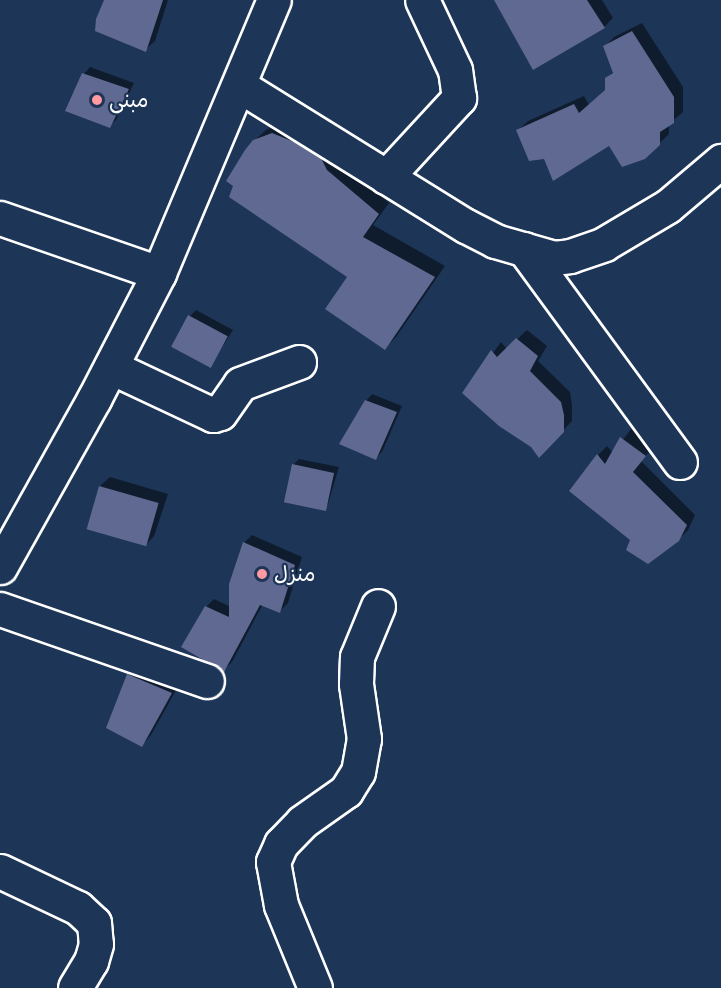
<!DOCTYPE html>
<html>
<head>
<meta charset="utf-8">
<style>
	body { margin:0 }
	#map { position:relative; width:721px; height:988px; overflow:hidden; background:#1d3557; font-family:Itim,"Playpen Sans Arabic",sans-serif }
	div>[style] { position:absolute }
	.shadow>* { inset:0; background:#0007 }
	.building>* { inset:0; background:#606991; transform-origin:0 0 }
	.roads { filter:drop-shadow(2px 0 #fff) drop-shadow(-2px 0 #fff) drop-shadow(0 2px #fff) drop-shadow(0 -2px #fff) }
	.minor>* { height:33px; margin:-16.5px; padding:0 16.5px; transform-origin:16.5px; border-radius:16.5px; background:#1d3557 }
	.dots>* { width:16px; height:16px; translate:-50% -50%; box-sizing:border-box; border:3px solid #1d3557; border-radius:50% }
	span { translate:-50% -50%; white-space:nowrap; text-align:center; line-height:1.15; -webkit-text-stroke:4.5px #1d3557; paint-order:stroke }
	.poi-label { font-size:21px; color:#fff }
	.left { translate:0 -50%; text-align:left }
</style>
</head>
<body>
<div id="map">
	<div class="shadow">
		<div style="clip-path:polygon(106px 0,168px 0,155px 41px,145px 50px)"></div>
		<div style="clip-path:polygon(499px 0,602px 0,613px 18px,604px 27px)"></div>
		<div style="clip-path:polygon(642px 23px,683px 87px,683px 112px,669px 124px,669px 134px,644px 158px,610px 143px,545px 157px,518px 130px,528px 121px,584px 96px,589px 105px,606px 90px,606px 79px,614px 71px,605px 47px,614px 37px)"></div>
		<div style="clip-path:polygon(90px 67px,134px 83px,116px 120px,109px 126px,84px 74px)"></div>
		<div style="clip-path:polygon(284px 122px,338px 159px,389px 203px,373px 225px,445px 266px,396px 337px,385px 348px,349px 277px,254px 141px,266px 130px)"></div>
		<div style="clip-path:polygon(196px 310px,233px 330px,210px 366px,190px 316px)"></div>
		<div style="clip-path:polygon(527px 330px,547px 346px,538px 361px,570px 392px,572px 405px,572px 421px,539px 456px,532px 446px,464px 392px,501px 342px,507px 349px)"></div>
		<div style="clip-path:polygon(372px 394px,402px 406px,382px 452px,376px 458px,366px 401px)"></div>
		<div style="clip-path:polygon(631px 429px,654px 446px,641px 461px,695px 515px,688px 530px,678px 540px,632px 539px,598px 455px,607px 446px,613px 453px)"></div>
		<div style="clip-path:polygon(299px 459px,339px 467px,328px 504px,322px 510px,293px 465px)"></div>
		<div style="clip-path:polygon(110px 477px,168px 494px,154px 536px,145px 546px,100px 486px)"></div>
		<div style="clip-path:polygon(252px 535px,302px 557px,288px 603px,280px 611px,263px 604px,232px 662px,224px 670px,206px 607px,214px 599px,231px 607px,244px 543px)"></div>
		<div style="clip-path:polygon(138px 665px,180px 683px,151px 735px,142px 745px,128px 675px)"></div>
	</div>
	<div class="building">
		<div style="clip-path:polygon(104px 0,163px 0,146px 52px,95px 31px,96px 19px)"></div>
		<div style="clip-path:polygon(494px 0,587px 0,605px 28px,533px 70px)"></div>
		<div style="clip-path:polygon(632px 31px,674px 97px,674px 123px,660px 132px,660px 145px,645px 159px,622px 167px,609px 146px,553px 181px,544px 159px,529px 161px,516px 130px,574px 104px,579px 113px,605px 90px,605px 78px,613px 73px,603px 46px)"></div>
		<div style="clip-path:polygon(82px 73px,129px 89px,110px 128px,65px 111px)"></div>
		<div style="clip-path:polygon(272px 133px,294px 142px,321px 158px,327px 170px,379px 214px,363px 237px,435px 277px,385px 350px,325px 309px,347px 277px,229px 197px,233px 186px,226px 181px,245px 150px,253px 140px)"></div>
		<div style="left:188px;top:315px;width:45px;height:36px;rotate:28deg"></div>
		<div style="clip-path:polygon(516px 338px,538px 356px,530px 371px,561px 402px,564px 415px,564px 432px,539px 458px,531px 447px,499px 426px,462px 393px,491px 350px,497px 357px)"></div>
		<div style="clip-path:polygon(365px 400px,397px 412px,376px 460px,339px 444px)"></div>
		<div style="clip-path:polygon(620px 437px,646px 456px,633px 472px,687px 525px,679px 541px,648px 564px,626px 550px,630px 540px,569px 491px,597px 454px,605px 464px)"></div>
		<div style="left:292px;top:464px;width:43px;height:39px;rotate:12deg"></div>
		<div style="left:99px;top:486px;width:62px;height:45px;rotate:16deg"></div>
		<div style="clip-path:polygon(243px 542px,295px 565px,280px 613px,260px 605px,224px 672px,181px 647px,205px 606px,229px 617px,229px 584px)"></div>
		<div style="clip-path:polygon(127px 674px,172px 693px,142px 747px,106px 728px)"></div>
	</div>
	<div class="roads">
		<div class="minor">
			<div style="left:240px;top:86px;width:266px;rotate:31.8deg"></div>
			<div style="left:466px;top:226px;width:33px;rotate:27deg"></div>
			<div style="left:495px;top:241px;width:61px;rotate:16.1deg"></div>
			<div style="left:554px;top:258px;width:16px;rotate:-7deg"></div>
			<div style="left:570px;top:256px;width:36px;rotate:-19deg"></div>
			<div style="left:604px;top:244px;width:74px;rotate:-30.7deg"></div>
			<div style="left:668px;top:206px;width:70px;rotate:-40.3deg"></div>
			<div style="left:386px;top:177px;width:108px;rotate:-47.3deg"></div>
			<div style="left:459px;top:98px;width:28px;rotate:-98deg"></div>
			<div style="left:455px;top:70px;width:77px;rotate:-115.2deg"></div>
			<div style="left:0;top:218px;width:168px;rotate:19.1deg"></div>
			<div style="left:524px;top:249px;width:264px;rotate:53.8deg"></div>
			<div style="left:111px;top:367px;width:113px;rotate:25.2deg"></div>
			<div style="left:213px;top:415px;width:7px;rotate:-16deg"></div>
			<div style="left:220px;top:413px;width:35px;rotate:-55deg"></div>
			<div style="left:240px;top:384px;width:63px;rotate:-20.4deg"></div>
			<div style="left:0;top:567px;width:193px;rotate:-60.8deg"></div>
			<div style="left:94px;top:399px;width:142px;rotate:-62.7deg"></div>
			<div style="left:159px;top:273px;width:296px;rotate:-67.2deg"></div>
			<div style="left:0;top:609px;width:219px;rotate:19.2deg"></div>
			<div style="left:0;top:871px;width:86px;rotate:25.4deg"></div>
			<div style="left:78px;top:908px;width:22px;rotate:43deg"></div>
			<div style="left:94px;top:923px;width:21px;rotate:85deg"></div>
			<div style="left:96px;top:944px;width:18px;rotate:106deg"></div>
			<div style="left:91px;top:961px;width:31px;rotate:121deg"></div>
			<div style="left:315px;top:988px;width:90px;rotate:-112.3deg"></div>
			<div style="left:281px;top:905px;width:44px;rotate:-100.5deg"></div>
			<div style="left:273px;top:862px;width:20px;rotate:-66deg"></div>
			<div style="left:281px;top:844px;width:30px;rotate:-46deg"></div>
			<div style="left:302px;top:822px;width:54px;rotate:-35.2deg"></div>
			<div style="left:346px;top:791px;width:22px;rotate:-58deg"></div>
			<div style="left:358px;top:772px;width:34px;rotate:-80deg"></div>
			<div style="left:364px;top:739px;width:56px;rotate:-98.3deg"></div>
			<div style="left:356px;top:684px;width:27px;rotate:-88deg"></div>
			<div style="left:357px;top:657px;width:55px;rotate:-67.6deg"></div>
		</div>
	</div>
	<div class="dots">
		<div style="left:97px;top:100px;background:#ff9aa2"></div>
		<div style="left:262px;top:574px;background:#ff9aa2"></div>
	</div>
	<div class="poi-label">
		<span class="left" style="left:109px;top:100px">مبنى</span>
		<span class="left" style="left:274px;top:574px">منزل</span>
	</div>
</div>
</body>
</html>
